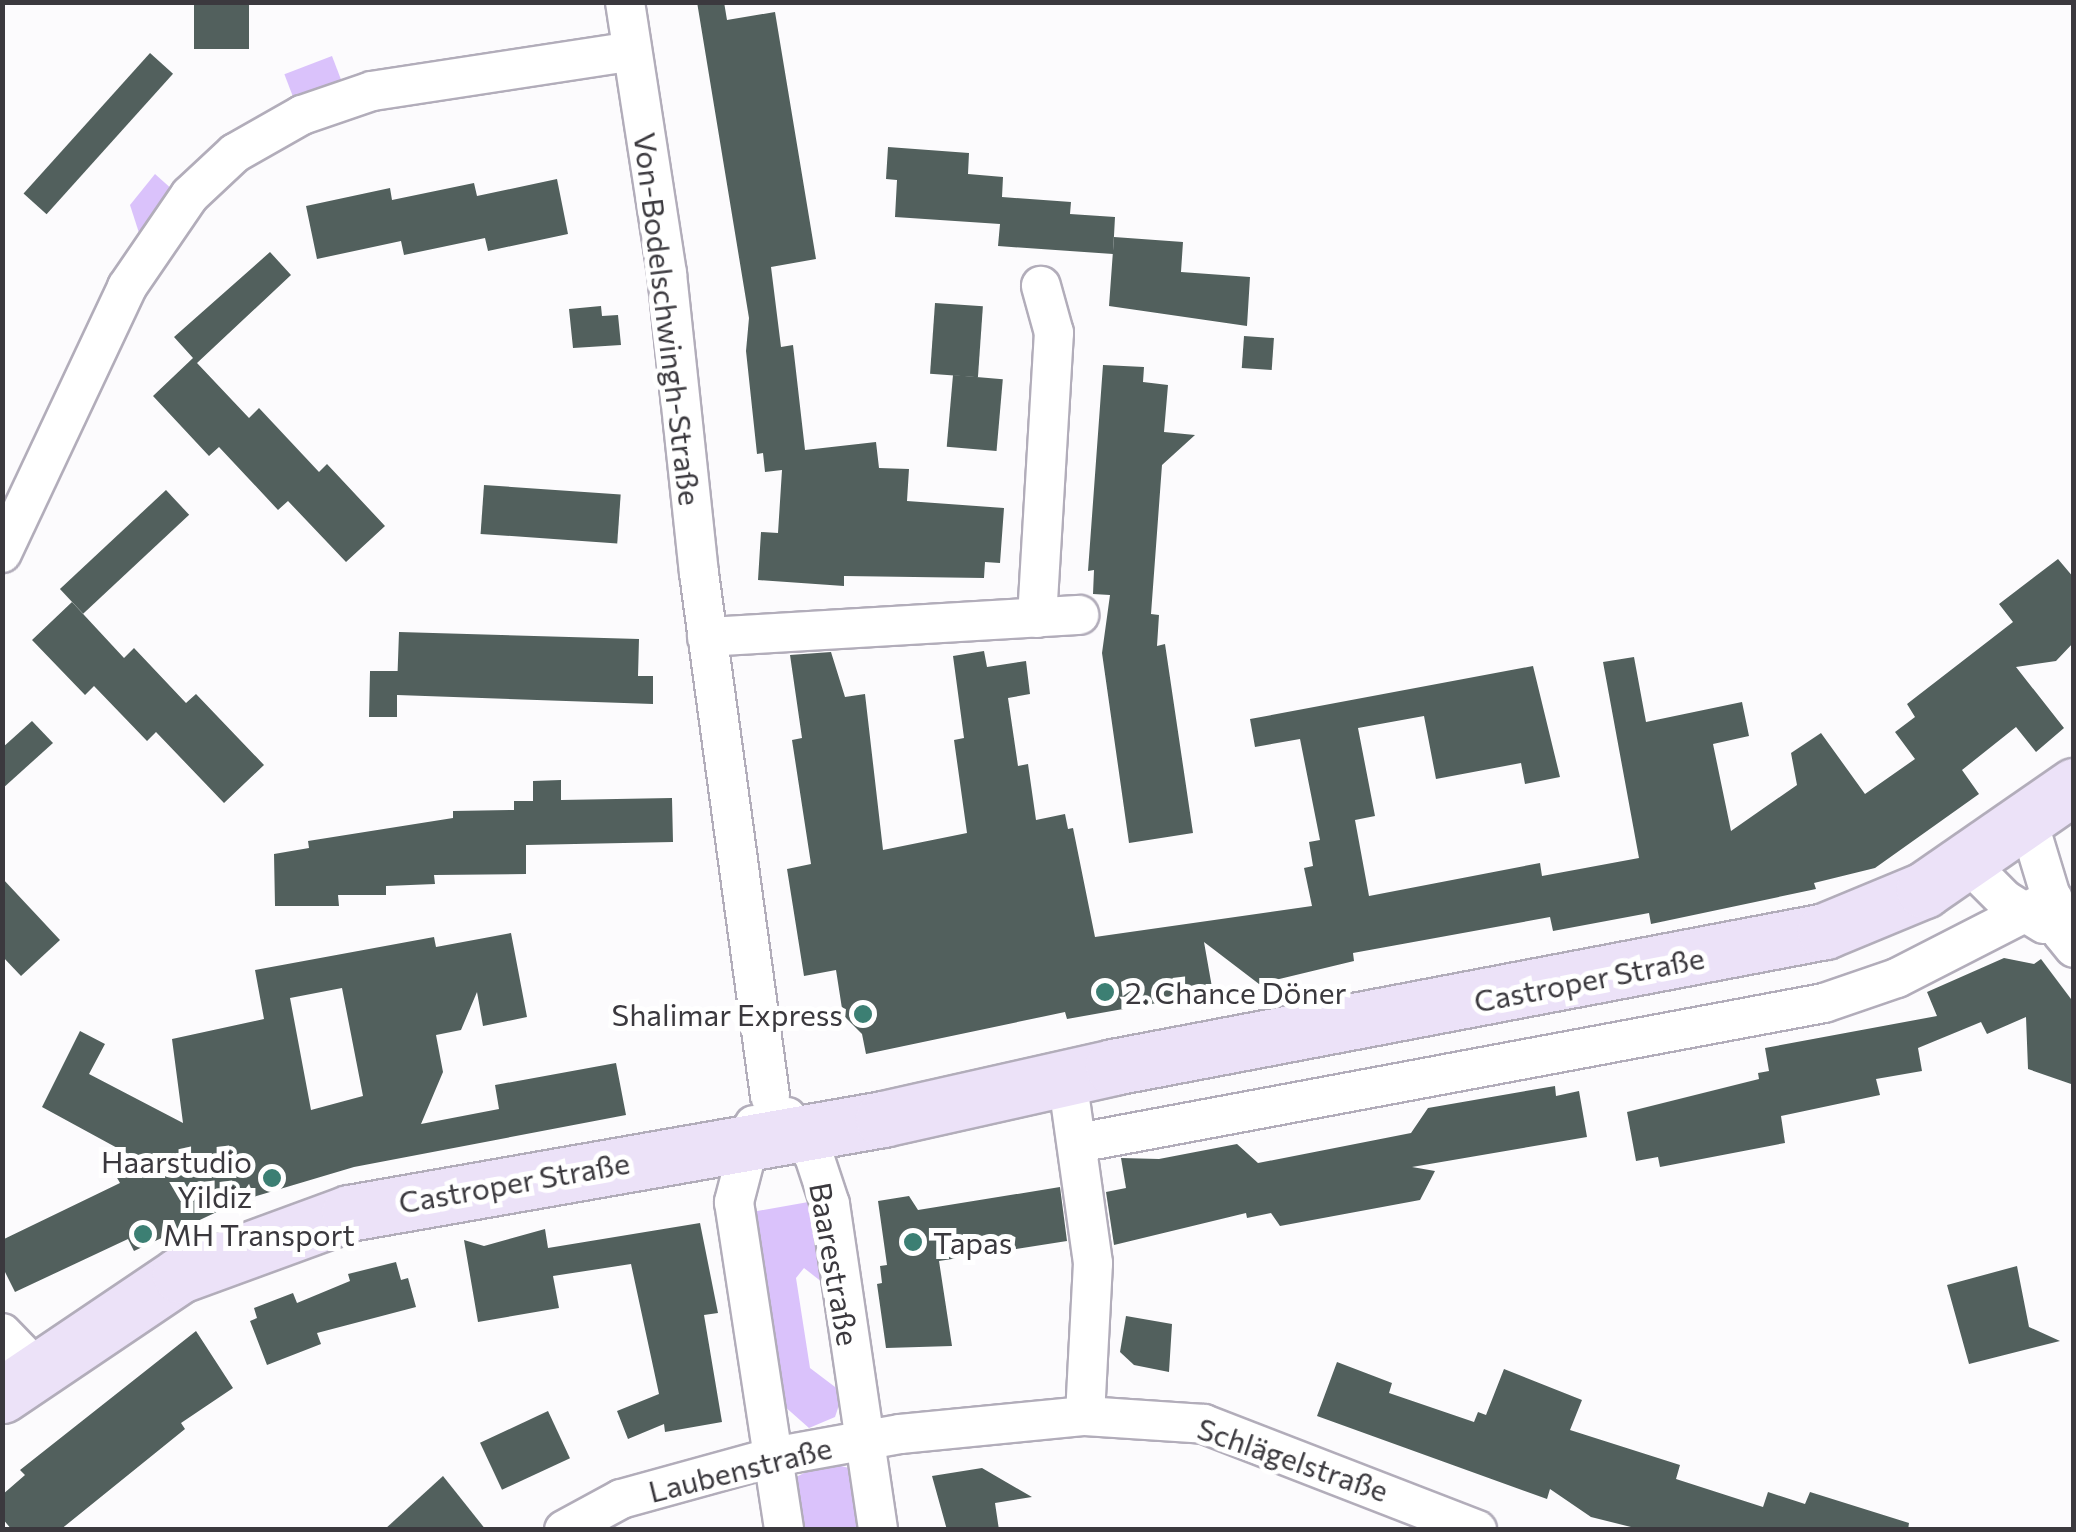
<!DOCTYPE html>
<html>
<head>
<meta charset="utf-8">
<style>
	body { margin:0 }
	#map { position:relative; width:2076px; height:1532px; overflow:hidden; background:#fcfbfd; font-family:Commissioner,sans-serif }
	div>[style] { position:absolute }
	.green>* { inset:0; background:#dac2fb; transform-origin:0 0 }
	.building>* { inset:0; background:#52605d; transform-origin:0 0 }
	.roads { filter:drop-shadow(2px 0 #b2adba) drop-shadow(-2px 0 #b2adba) drop-shadow(0 2px #b2adba) drop-shadow(0 -2px #b2adba) }
	.street>* { height:38px; margin:-19px; padding:0 19px; transform-origin:19px; border-radius:19px; background:#fff }
	.secondary>* { height:55px; margin:-27.5px; padding:0 27.5px; transform-origin:27.5px; border-radius:27.5px; background:#ece2f8 }
	.dots>* { width:28px; height:28px; translate:-50% -50%; box-sizing:border-box; border:5px solid #fff; border-radius:50% }
	span { translate:-50% -50%; white-space:nowrap; text-align:center; line-height:1.15; -webkit-text-stroke:10px #fff; paint-order:stroke }
	.street-label { font-size:30px; color:#3b393e }
	.poi-label { font-size:30px; color:#3b393e }
	.left { translate:0 -50%; text-align:left }
	.right { translate:-100% -50%; text-align:right }
	.frame { position:absolute; inset:0; border:5px solid #3b393e; pointer-events:none }
</style>
</head>
<body>
<div id="map">
	<div class="green">
		<div style="left:332px;top:56px;width:28px;height:51px;rotate:69deg"></div>
		<div style="clip-path:polygon(155px 174px,174px 191px,140px 236px,130px 205px)"></div>
		<div style="clip-path:polygon(814px 1201px,827px 1286px,804px 1268px,796px 1278px,810px 1368px,843px 1393px,835px 1417px,809px 1428px,783px 1405px,752px 1212px)"></div>
		<div style="clip-path:polygon(826px 1462px,849px 1468px,857px 1478px,865px 1529px,799px 1529px,796px 1477px)"></div>
	</div>
	<div class="building">
		<div style="left:194px;top:2px;width:55px;height:47px"></div>
		<div style="clip-path:polygon(697px 2px,724px 2px,727px 20px,775px 12px,816px 259px,771px 267px,781px 347px,793px 345px,805px 450px,876px 442px,879px 468px,909px 469px,907px 501px,1004px 508px,1000px 563px,985px 562px,984px 578px,844px 576px,844px 586px,758px 580px,761px 532px,778px 533px,782px 470px,765px 472px,763px 453px,757px 454px,746px 351px,749px 318px)"></div>
		<div style="left:150px;top:53px;width:31px;height:189px;rotate:42deg"></div>
		<div style="clip-path:polygon(888px 147px,969px 153px,968px 174px,1003px 177px,1002px 197px,1071px 202px,1070px 214px,1115px 217px,1113px 254px,998px 246px,1000px 224px,895px 217px,897px 180px,886px 179px)"></div>
		<div style="clip-path:polygon(557px 179px,568px 234px,488px 251px,485px 238px,404px 255px,401px 241px,317px 259px,306px 206px,390px 188px,392px 200px,474px 183px,477px 196px)"></div>
		<div style="clip-path:polygon(1114px 237px,1183px 242px,1181px 272px,1250px 277px,1247px 326px,1109px 306px)"></div>
		<div style="clip-path:polygon(270px 252px,291px 275px,197px 363px,249px 418px,259px 408px,319px 472px,327px 464px,385px 526px,346px 562px,288px 501px,278px 510px,219px 447px,209px 456px,153px 396px,193px 358px,174px 337px)"></div>
		<div style="left:935px;top:303px;width:48px;height:71px;rotate:4deg"></div>
		<div style="clip-path:polygon(601px 306px,602px 316px,618px 315px,621px 345px,573px 348px,569px 309px)"></div>
		<div style="left:1244px;top:336px;width:30px;height:32px;rotate:4deg"></div>
		<div style="clip-path:polygon(1103px 365px,1144px 367px,1143px 382px,1168px 385px,1164px 432px,1195px 435px,1162px 465px,1151px 614px,1159px 615px,1157px 646px,1165px 644px,1193px 833px,1129px 843px,1102px 653px,1110px 595px,1093px 594px,1094px 570px,1088px 571px)"></div>
		<div style="left:953px;top:375px;width:50px;height:72px;rotate:5deg"></div>
		<div style="left:484px;top:485px;width:137px;height:49px;rotate:4deg"></div>
		<div style="left:166px;top:490px;width:34px;height:145px;rotate:47deg"></div>
		<div style="clip-path:polygon(2058px 559px,2074px 578px,2074px 642px,2056px 661px,2016px 667px,2064px 728px,2036px 752px,2016px 727px,1962px 770px,1979px 794px,1875px 868px,1814px 883px,1816px 889px,1651px 924px,1649px 913px,1553px 931px,1550px 917px,1353px 953px,1354px 961px,1259px 984px,1204px 942px,1213px 993px,1067px 1019px,1065px 1012px,866px 1054px,862px 1034px,843px 1015px,836px 970px,804px 976px,787px 869px,811px 864px,792px 740px,802px 738px,790px 655px,831px 652px,845px 697px,865px 694px,883px 850px,967px 833px,954px 740px,964px 738px,953px 656px,984px 651px,987px 667px,1026px 661px,1030px 694px,1008px 698px,1018px 766px,1028px 764px,1036px 820px,1065px 814px,1068px 829px,1073px 828px,1095px 937px,1312px 906px,1304px 868px,1313px 866px,1309px 842px,1320px 840px,1300px 739px,1255px 747px,1250px 719px,1533px 666px,1560px 777px,1525px 784px,1521px 763px,1436px 779px,1424px 716px,1358px 728px,1375px 816px,1355px 820px,1369px 896px,1540px 863px,1542px 876px,1639px 858px,1603px 662px,1634px 657px,1646px 722px,1742px 702px,1749px 736px,1713px 744px,1731px 831px,1797px 785px,1791px 753px,1821px 733px,1865px 794px,1915px 759px,1895px 732px,1915px 717px,1907px 704px,2013px 622px,1999px 604px)"></div>
		<div style="clip-path:polygon(72px 602px,124px 658px,134px 648px,186px 703px,196px 694px,264px 765px,224px 803px,156px 732px,147px 741px,94px 686px,85px 695px,32px 640px)"></div>
		<div style="clip-path:polygon(399px 632px,639px 639px,638px 676px,653px 676px,653px 704px,397px 695px,397px 717px,369px 717px,370px 671px,398px 671px,397px 688px)"></div>
		<div style="clip-path:polygon(32px 721px,53px 743px,2px 789px,2px 748px)"></div>
		<div style="clip-path:polygon(561px 780px,561px 800px,672px 798px,673px 842px,526px 845px,526px 874px,434px 875px,435px 884px,386px 886px,386px 895px,338px 895px,339px 906px,275px 906px,274px 854px,309px 848px,308px 841px,453px 818px,453px 811px,514px 810px,514px 801px,533px 801px,533px 781px)"></div>
		<div style="clip-path:polygon(2px 878px,60px 940px,21px 976px,2px 956px)"></div>
		<div style="clip-path:polygon(evenodd,511px 933px,527px 1017px,483px 1026px,477px 992px,461px 1030px,436px 1035px,443px 1072px,421px 1124px,499px 1109px,495px 1085px,616px 1063px,626px 1115px,354px 1167px,240px 1201px,134px 1251px,128px 1239px,15px 1292px,2px 1266px,2px 1240px,120px 1183px,116px 1176px,143px 1162px,42px 1107px,80px 1031px,105px 1044px,89px 1074px,183px 1123px,172px 1039px,264px 1019px,255px 970px,434px 937px,436px 947px,511px 933px,342px 988px,363px 1096px,311px 1110px,290px 998px,342px 988px)"></div>
		<div style="clip-path:polygon(2004px 958px,2034px 964px,2041px 959px,2074px 1003px,2074px 1085px,2028px 1069px,2026px 1017px,1987px 1034px,1981px 1022px,1918px 1048px,1922px 1071px,1876px 1079px,1880px 1095px,1781px 1116px,1785px 1143px,1660px 1167px,1658px 1157px,1636px 1161px,1627px 1112px,1759px 1079px,1758px 1073px,1769px 1071px,1765px 1048px,1937px 1016px,1927px 992px)"></div>
		<div style="clip-path:polygon(1555px 1086px,1556px 1096px,1579px 1091px,1587px 1137px,1412px 1167px,1435px 1171px,1420px 1200px,1280px 1226px,1271px 1213px,1247px 1218px,1246px 1213px,1114px 1245px,1106px 1192px,1126px 1188px,1121px 1158px,1159px 1159px,1237px 1144px,1258px 1163px,1411px 1133px,1428px 1108px)"></div>
		<div style="clip-path:polygon(1060px 1187px,1067px 1241px,939px 1261px,952px 1346px,886px 1348px,877px 1284px,882px 1283px,880px 1266px,887px 1265px,878px 1201px,909px 1196px,918px 1210px)"></div>
		<div style="clip-path:polygon(700px 1223px,718px 1313px,704px 1315px,722px 1422px,665px 1432px,664px 1424px,628px 1439px,617px 1411px,659px 1394px,631px 1264px,553px 1276px,559px 1308px,478px 1322px,464px 1240px,484px 1246px,545px 1229px,548px 1248px)"></div>
		<div style="clip-path:polygon(396px 1262px,401px 1280px,408px 1278px,416px 1307px,317px 1333px,321px 1344px,267px 1365px,250px 1321px,257px 1318px,254px 1308px,293px 1293px,297px 1303px,350px 1281px,348px 1274px)"></div>
		<div style="clip-path:polygon(2017px 1266px,2029px 1327px,2060px 1341px,1969px 1364px,1947px 1285px)"></div>
		<div style="clip-path:polygon(1126px 1316px,1172px 1324px,1169px 1372px,1134px 1365px,1120px 1352px)"></div>
		<div style="clip-path:polygon(196px 1331px,233px 1388px,181px 1423px,185px 1429px,60px 1530px,12px 1530px,2px 1518px,2px 1495px,25px 1475px,20px 1470px)"></div>
		<div style="clip-path:polygon(1337px 1362px,1392px 1383px,1389px 1393px,1474px 1422px,1478px 1412px,1486px 1415px,1504px 1369px,1582px 1400px,1570px 1430px,1680px 1465px,1676px 1479px,1763px 1507px,1768px 1492px,1805px 1504px,1810px 1492px,1909px 1523px,1908px 1530px,1643px 1530px,1591px 1517px,1550px 1489px,1547px 1499px,1317px 1416px)"></div>
		<div style="left:548px;top:1411px;width:52px;height:75px;rotate:65deg"></div>
		<div style="clip-path:polygon(982px 1468px,1032px 1497px,995px 1503px,999px 1530px,947px 1530px,932px 1476px)"></div>
		<div style="clip-path:polygon(443px 1476px,486px 1530px,384px 1530px)"></div>
	</div>
	<div class="roads">
		<div class="street">
			<div style="left:625px;top:2px;width:275px;rotate:81.2deg"></div>
			<div style="left:667px;top:274px;width:301px;rotate:83.9deg"></div>
			<div style="left:699px;top:573px;width:528px;rotate:82.27deg"></div>
			<div style="left:2px;top:553px;width:294px;rotate:-64.8deg"></div>
			<div style="left:127px;top:287px;width:112px;rotate:-55.6deg"></div>
			<div style="left:190px;top:195px;width:62px;rotate:-43deg"></div>
			<div style="left:235px;top:153px;width:77px;rotate:-29.6deg"></div>
			<div style="left:302px;top:115px;width:74px;rotate:-18.9deg"></div>
			<div style="left:372px;top:91px;width:263px;rotate:-8.7deg"></div>
			<div style="left:1037px;top:618px;width:286px;rotate:-86.6deg"></div>
			<div style="left:1054px;top:333px;width:49px;rotate:-105.5deg"></div>
			<div style="left:707px;top:637px;width:373px;rotate:-3.4deg"></div>
			<div style="left:2028px;top:821px;width:117px;rotate:73.1deg"></div>
			<div style="left:2062px;top:933px;width:19px;rotate:51deg"></div>
			<div style="left:1969px;top:864px;width:51px;rotate:45deg"></div>
			<div style="left:2005px;top:900px;width:46px;rotate:31.6deg"></div>
			<div style="left:1067px;top:1078px;width:187px;rotate:82deg"></div>
			<div style="left:1093px;top:1263px;width:153px;rotate:93deg"></div>
			<div style="left:787px;top:1117px;width:47px;rotate:55.3deg"></div>
			<div style="left:814px;top:1156px;width:51px;rotate:71.6deg"></div>
			<div style="left:830px;top:1204px;width:330px;rotate:81.6deg"></div>
			<div style="left:754px;top:1125px;width:80px;rotate:104.6deg"></div>
			<div style="left:734px;top:1202px;width:332px;rotate:81.3deg"></div>
			<div style="left:1078px;top:1143px;width:759px;rotate:-10.63deg"></div>
			<div style="left:1824px;top:1003px;width:77px;rotate:-18.9deg"></div>
			<div style="left:1897px;top:978px;width:175px;rotate:-27.1deg"></div>
			<div style="left:2px;top:1333px;width:47px;rotate:45.9deg"></div>
			<div style="left:564px;top:1530px;width:65px;rotate:-28.5deg"></div>
			<div style="left:621px;top:1499px;width:158px;rotate:-15.4deg"></div>
			<div style="left:773px;top:1457px;width:129px;rotate:-10.3deg"></div>
			<div style="left:900px;top:1434px;width:186px;rotate:-5.6deg"></div>
			<div style="left:1085px;top:1416px;width:119px;rotate:3.8deg"></div>
			<div style="left:1204px;top:1424px;width:293px;rotate:21.2deg"></div>
		</div>
		<div class="secondary">
			<div style="left:2px;top:1395px;width:215px;rotate:-34deg"></div>
			<div style="left:180px;top:1275px;width:180px;rotate:-20.1deg"></div>
			<div style="left:349px;top:1213px;width:542px;rotate:-9.98deg"></div>
			<div style="left:883px;top:1119px;width:236px;rotate:-12.7deg"></div>
			<div style="left:1113px;top:1067px;width:725px;rotate:-10.81deg"></div>
			<div style="left:1825px;top:931px;width:107px;rotate:-22.5deg"></div>
			<div style="left:1924px;top:890px;width:183px;rotate:-34.7deg"></div>
		</div>
	</div>
	<div class="dots">
		<div style="left:1105px;top:992px;background:#3c7f73"></div>
		<div style="left:863px;top:1014px;background:#3c7f73"></div>
		<div style="left:272px;top:1178px;background:#3c7f73"></div>
		<div style="left:143px;top:1234px;background:#3c7f73"></div>
		<div style="left:913px;top:1242px;background:#3c7f73"></div>
	</div>
	<div class="street-label">
		<span style="left:668px;top:319px;rotate:83deg">Von-Bodelschwingh-Straße</span>
		<span style="left:1589px;top:979px;rotate:-11deg">Castroper Straße</span>
		<span style="left:514px;top:1182px;rotate:-10deg">Castroper Straße</span>
		<span style="left:835px;top:1264px;rotate:80deg">Baarestraße</span>
		<span style="left:1293px;top:1459px;rotate:19deg">Schlägelstraße</span>
		<span style="left:740px;top:1469px;rotate:-14deg">Laubenstraße</span>
	</div>
	<div class="poi-label">
		<span class="left" style="left:1125px;top:992px">2. Chance Döner</span>
		<span class="right" style="left:843px;top:1014px">Shalimar Express</span>
		<span class="right" style="left:252px;top:1178px">Haarstudio<br>Yildiz</span>
		<span class="left" style="left:163px;top:1234px">MH Transport</span>
		<span class="left" style="left:933px;top:1242px">Tapas</span>
	</div>
	<div class="frame"></div>
</div>
</body>
</html>
